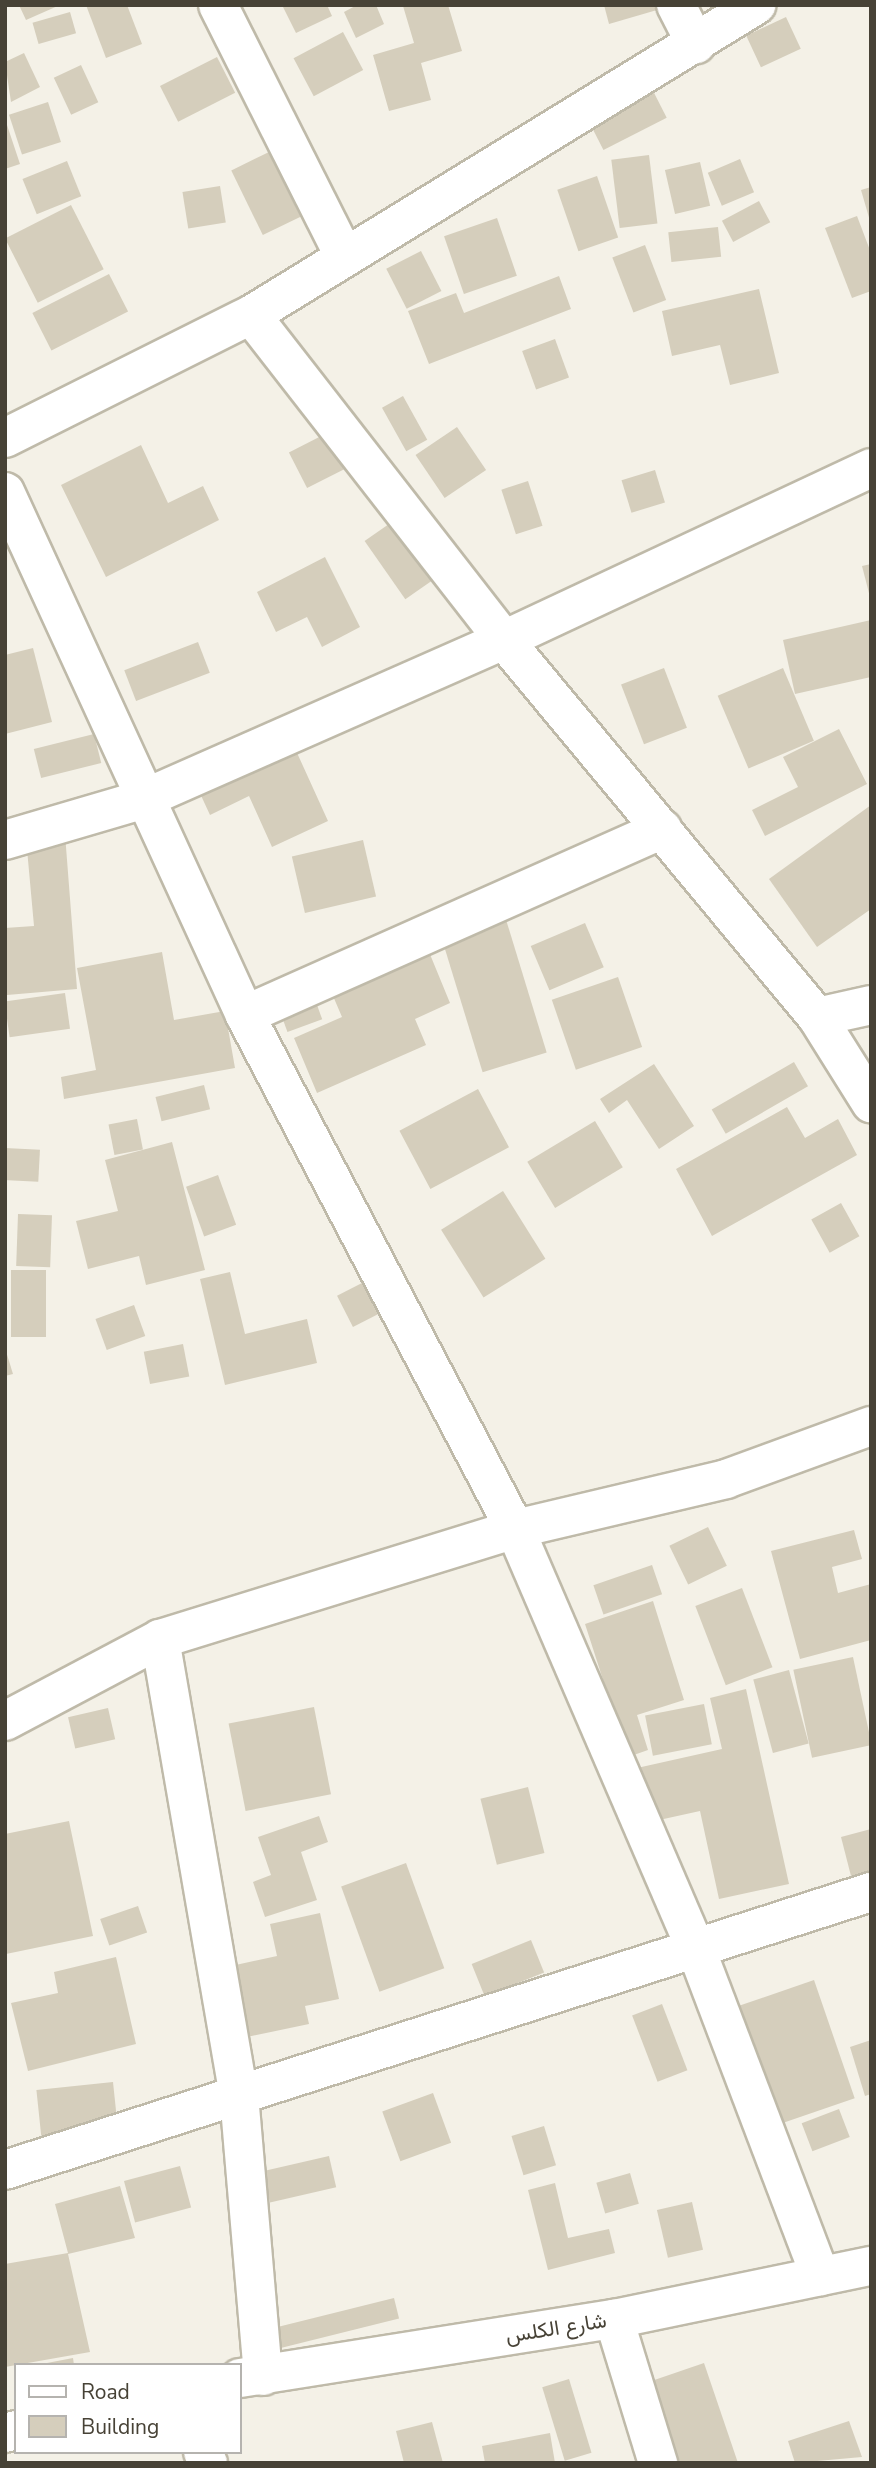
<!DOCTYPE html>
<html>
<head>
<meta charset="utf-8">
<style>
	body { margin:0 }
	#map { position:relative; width:876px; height:2468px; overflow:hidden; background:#f4f1e7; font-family:"Nunito Sans",Vazirmatn,sans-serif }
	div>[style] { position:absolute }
	.building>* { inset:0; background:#d5cebc; transform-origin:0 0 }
	.roads { filter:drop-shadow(2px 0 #bfbaa9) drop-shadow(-2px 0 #bfbaa9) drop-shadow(0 2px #bfbaa9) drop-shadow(0 -2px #bfbaa9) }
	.minor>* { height:38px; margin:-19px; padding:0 19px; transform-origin:19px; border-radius:19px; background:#fff }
	.tertiary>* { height:38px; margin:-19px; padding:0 19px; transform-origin:19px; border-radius:19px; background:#fff }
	span { translate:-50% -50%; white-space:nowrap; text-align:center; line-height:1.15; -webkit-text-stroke:5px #fff; paint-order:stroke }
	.street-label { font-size:21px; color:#474236 }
	.frame { position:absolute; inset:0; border:7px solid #474236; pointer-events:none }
	.legend { position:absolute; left:14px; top:2363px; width:228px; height:91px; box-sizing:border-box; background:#fff; border:2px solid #b5b3af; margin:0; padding:9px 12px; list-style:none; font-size:21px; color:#474236 }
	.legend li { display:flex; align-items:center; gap:14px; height:35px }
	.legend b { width:35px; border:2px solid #b5b3af }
</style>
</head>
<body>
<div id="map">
	<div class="building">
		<div style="clip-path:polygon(19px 5px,60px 5px,26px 20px)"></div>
		<div style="clip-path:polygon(86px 5px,127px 5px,142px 44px,106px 58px)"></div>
		<div style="clip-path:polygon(282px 5px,327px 5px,332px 16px,296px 33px)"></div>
		<div style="clip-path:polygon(357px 5px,376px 5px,384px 24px,356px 38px,344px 12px)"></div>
		<div style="clip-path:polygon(448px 5px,462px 51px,421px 63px,431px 100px,389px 111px,373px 55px,414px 43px,403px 6px)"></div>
		<div style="clip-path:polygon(604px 5px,656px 5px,657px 10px,609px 24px)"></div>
		<div style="left:70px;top:12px;width:22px;height:39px;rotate:74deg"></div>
		<div style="left:786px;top:17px;width:35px;height:44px;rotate:65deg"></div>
		<div style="left:343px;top:32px;width:43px;height:56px;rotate:62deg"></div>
		<div style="clip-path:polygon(24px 53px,40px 87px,11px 102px,5px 62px)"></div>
		<div style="left:217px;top:57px;width:40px;height:64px;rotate:63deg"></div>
		<div style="left:81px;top:65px;width:41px;height:30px;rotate:65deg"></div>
		<div style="left:649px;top:83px;width:39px;height:71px;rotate:63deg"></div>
		<div style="left:48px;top:102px;width:42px;height:41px;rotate:72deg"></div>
		<div style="clip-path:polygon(5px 119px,20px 164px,5px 169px)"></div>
		<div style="left:269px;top:152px;width:72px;height:42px;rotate:64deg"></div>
		<div style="left:649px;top:155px;width:69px;height:38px;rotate:83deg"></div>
		<div style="left:740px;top:159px;width:36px;height:35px;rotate:67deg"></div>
		<div style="left:67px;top:161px;width:38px;height:48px;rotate:68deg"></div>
		<div style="left:700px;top:162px;width:45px;height:36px;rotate:77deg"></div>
		<div style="left:597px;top:176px;width:65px;height:42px;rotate:71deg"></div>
		<div style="left:220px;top:186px;width:37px;height:38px;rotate:81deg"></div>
		<div style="clip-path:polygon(871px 187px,871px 220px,870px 221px,861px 190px)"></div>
		<div style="left:759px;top:201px;width:24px;height:42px;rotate:62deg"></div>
		<div style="left:71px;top:205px;width:72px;height:74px;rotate:63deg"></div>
		<div style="clip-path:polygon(857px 216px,871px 253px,871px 291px,852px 298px,825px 228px)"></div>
		<div style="left:497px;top:218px;width:61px;height:56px;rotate:71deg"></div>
		<div style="left:718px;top:227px;width:30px;height:50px;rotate:84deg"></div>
		<div style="left:645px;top:245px;width:59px;height:35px;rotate:69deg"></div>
		<div style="left:421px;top:251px;width:45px;height:39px;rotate:63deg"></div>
		<div style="left:109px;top:274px;width:42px;height:86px;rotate:63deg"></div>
		<div style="clip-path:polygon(559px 276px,571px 309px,429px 364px,408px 311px,456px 293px,464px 313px)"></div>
		<div style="clip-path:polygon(759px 289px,779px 373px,730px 385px,720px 345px,672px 356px,662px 311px)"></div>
		<div style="left:555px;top:339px;width:41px;height:35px;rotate:70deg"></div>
		<div style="left:403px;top:396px;width:50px;height:24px;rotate:61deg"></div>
		<div style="left:457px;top:427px;width:52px;height:50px;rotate:56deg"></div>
		<div style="left:329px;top:432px;width:40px;height:45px;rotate:63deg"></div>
		<div style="clip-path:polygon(141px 445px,168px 503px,203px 486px,219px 520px,106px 577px,61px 485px)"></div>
		<div style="left:655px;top:470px;width:34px;height:35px;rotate:73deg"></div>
		<div style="left:528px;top:481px;width:47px;height:28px;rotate:72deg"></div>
		<div style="left:399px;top:517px;width:71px;height:42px;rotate:55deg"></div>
		<div style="clip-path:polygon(325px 557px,360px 627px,322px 647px,307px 617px,276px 632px,257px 592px)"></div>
		<div style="clip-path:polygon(871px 564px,871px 597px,870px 597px,862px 566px)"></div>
		<div style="clip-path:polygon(871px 620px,871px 677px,795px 694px,783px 640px)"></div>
		<div style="left:198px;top:642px;width:33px;height:79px;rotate:69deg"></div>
		<div style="clip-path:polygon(33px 648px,52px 722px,5px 734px,5px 655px)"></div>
		<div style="left:664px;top:668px;width:64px;height:46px;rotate:69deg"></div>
		<div style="left:783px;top:668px;width:79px;height:71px;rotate:67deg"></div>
		<div style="clip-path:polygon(839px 729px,867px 784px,765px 836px,752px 810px,798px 787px,783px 757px)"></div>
		<div style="left:94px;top:734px;width:30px;height:62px;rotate:76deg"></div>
		<div style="clip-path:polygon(293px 744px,328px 821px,272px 847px,249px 796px,210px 815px,198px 789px)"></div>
		<div style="clip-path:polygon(871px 805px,871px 909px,817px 947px,769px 879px)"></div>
		<div style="clip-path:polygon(65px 834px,77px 989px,7px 995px,5px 928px,34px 926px,26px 838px)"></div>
		<div style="left:363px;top:840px;width:58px;height:73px;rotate:77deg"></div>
		<div style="left:504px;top:913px;width:146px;height:67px;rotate:73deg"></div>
		<div style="left:585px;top:923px;width:48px;height:59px;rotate:67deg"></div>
		<div style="clip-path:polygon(427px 947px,450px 1003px,415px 1019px,426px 1045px,317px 1093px,294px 1038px,342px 1017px,330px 989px)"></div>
		<div style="clip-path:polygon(162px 952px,174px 1020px,225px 1011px,235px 1068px,64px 1099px,61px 1077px,96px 1070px,77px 968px)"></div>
		<div style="left:618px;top:977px;width:74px;height:70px;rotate:71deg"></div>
		<div style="left:65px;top:993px;width:36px;height:61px;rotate:82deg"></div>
		<div style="left:313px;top:994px;width:27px;height:37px;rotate:70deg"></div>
		<div style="left:794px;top:1062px;width:28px;height:95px;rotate:60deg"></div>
		<div style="clip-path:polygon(654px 1064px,694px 1126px,659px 1149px,627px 1100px,609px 1113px,600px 1099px)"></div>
		<div style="left:204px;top:1085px;width:25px;height:50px;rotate:76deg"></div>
		<div style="left:478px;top:1089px;width:66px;height:89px;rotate:62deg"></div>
		<div style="clip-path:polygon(787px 1107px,805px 1138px,838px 1119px,857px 1155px,712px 1236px,676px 1169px)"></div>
		<div style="left:137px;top:1119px;width:31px;height:29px;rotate:79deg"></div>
		<div style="left:595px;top:1121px;width:54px;height:79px;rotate:59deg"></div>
		<div style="clip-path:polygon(172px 1142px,205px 1270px,146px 1285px,139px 1256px,88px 1269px,76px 1221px,118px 1211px,105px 1160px)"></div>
		<div style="left:5px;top:1148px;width:35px;height:32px;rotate:3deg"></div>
		<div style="left:218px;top:1175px;width:53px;height:34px;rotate:70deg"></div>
		<div style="left:503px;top:1191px;width:80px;height:73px;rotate:58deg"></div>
		<div style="left:841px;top:1203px;width:38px;height:34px;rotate:61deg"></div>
		<div style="left:18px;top:1214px;width:34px;height:52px;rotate:2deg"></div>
		<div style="left:46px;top:1270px;width:67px;height:35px;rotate:90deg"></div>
		<div style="clip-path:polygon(230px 1272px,245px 1334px,307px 1319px,317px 1363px,225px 1385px,200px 1279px)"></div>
		<div style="left:362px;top:1283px;width:35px;height:28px;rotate:63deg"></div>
		<div style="left:134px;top:1305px;width:33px;height:41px;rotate:70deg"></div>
		<div style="left:183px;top:1344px;width:33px;height:40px;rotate:79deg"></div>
		<div style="clip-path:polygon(5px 1348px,13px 1374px,5px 1376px)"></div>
		<div style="left:708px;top:1527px;width:43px;height:43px;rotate:64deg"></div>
		<div style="clip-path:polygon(854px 1530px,862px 1559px,832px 1567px,838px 1593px,871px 1584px,871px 1640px,800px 1659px,771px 1551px)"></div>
		<div style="left:652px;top:1565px;width:31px;height:62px;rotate:71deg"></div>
		<div style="left:742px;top:1588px;width:85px;height:50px;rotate:69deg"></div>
		<div style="clip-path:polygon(653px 1601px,684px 1700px,637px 1715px,648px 1750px,628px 1757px,585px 1624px)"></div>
		<div style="left:853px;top:1657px;width:90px;height:61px;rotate:78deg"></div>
		<div style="left:789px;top:1670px;width:76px;height:37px;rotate:75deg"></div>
		<div style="clip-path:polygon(746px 1689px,789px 1884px,719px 1899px,700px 1811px,650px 1822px,637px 1768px,722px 1749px,710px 1698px)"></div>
		<div style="left:704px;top:1704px;width:41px;height:60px;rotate:79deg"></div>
		<div style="left:314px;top:1707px;width:89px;height:87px;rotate:79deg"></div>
		<div style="left:108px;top:1708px;width:32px;height:41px;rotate:77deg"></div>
		<div style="left:528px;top:1787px;width:68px;height:49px;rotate:76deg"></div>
		<div style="clip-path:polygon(319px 1816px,328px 1842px,301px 1852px,317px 1900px,265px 1917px,253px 1882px,271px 1875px,258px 1837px)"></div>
		<div style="clip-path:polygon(69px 1821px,93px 1936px,6px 1954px,5px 1834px)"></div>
		<div style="clip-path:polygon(871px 1829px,871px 1871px,851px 1876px,841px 1837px)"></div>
		<div style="left:406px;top:1863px;width:112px;height:69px;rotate:70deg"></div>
		<div style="left:138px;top:1906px;width:28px;height:40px;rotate:71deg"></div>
		<div style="clip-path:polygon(320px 1913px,339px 1999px,305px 2006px,309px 2024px,247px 2037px,231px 1966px,277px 1956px,270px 1924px)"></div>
		<div style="left:531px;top:1940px;width:35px;height:64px;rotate:68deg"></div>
		<div style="clip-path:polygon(116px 1957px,136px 2044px,28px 2071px,11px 2003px,58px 1993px,54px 1972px)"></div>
		<div style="left:814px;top:1980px;width:125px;height:87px;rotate:71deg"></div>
		<div style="left:662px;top:2004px;width:71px;height:32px;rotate:69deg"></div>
		<div style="clip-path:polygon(871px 2040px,871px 2094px,865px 2096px,850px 2047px)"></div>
		<div style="left:113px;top:2082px;width:46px;height:77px;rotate:84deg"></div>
		<div style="left:433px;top:2093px;width:53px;height:54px;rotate:70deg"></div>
		<div style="left:839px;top:2109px;width:30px;height:40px;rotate:69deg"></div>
		<div style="left:544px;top:2126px;width:41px;height:34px;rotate:73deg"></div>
		<div style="left:329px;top:2156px;width:32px;height:68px;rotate:77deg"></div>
		<div style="left:180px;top:2166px;width:43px;height:58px;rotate:75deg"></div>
		<div style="left:630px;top:2173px;width:32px;height:35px;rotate:74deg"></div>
		<div style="clip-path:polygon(555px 2183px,568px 2238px,609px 2229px,615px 2253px,548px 2270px,528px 2190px)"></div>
		<div style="clip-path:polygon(120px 2186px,135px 2238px,68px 2254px,90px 2352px,5px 2367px,5px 2264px,68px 2253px,55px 2204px)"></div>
		<div style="left:692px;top:2202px;width:49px;height:36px;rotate:77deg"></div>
		<div style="left:394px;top:2298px;width:21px;height:121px;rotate:76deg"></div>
		<div style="clip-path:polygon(73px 2358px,74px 2365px,47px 2365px,47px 2363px)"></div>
		<div style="clip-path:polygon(704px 2363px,738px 2463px,657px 2463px,631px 2388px)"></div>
		<div style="left:569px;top:2379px;width:77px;height:28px;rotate:73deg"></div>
		<div style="clip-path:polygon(849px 2421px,862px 2457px,795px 2463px,788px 2441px)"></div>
		<div style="clip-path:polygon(432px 2422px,443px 2463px,404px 2463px,396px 2431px)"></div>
		<div style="clip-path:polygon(550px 2433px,555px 2463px,485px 2463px,482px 2446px)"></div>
	</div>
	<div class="roads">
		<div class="minor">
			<div style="left:218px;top:5px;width:280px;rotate:63.3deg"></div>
			<div style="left:676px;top:5px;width:44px;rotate:62.9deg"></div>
			<div style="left:251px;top:315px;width:412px;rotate:52.1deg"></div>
			<div style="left:504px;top:640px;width:490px;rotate:50.3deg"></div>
			<div style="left:817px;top:1017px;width:102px;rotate:57.9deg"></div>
			<div style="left:5px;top:438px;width:275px;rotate:-26.6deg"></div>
			<div style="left:251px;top:315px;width:593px;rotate:-31.54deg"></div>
			<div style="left:5px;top:492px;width:575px;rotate:65.35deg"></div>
			<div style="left:245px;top:1015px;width:581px;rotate:62.29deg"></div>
			<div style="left:515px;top:1529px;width:457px;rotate:66.7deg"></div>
			<div style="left:696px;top:1949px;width:350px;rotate:69.2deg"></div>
			<div style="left:5px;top:840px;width:142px;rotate:-16.4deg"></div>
			<div style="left:141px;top:800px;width:397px;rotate:-23.8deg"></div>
			<div style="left:504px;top:640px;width:405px;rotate:-25.1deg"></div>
			<div style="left:245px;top:1015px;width:457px;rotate:-24deg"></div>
			<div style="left:817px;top:1017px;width:55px;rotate:-12.5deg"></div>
			<div style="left:160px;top:1639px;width:463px;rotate:80.2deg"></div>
			<div style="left:239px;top:2095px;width:282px;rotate:85.1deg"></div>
			<div style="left:5px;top:1721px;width:175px;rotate:-27.9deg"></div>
			<div style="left:160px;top:1639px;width:372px;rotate:-17.2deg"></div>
			<div style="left:515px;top:1529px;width:217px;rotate:-13.3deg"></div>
			<div style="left:726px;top:1479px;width:154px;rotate:-20.1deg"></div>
			<div style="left:5px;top:2170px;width:910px;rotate:-17.8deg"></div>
			<div style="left:614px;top:2319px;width:151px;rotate:73deg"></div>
			<div style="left:203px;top:2452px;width:12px;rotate:66deg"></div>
		</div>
		<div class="tertiary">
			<div style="left:240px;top:2378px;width:379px;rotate:-9deg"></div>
			<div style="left:614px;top:2319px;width:262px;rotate:-11.7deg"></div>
			<div style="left:5px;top:2433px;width:11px;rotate:-15deg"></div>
		</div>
	</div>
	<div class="street-label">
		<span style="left:556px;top:2328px;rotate:-9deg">شارع الكلس</span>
	</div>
	<div class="frame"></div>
	<ul class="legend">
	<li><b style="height:9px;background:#fff"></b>Road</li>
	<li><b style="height:19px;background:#d5cebc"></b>Building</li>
	</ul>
</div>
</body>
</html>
